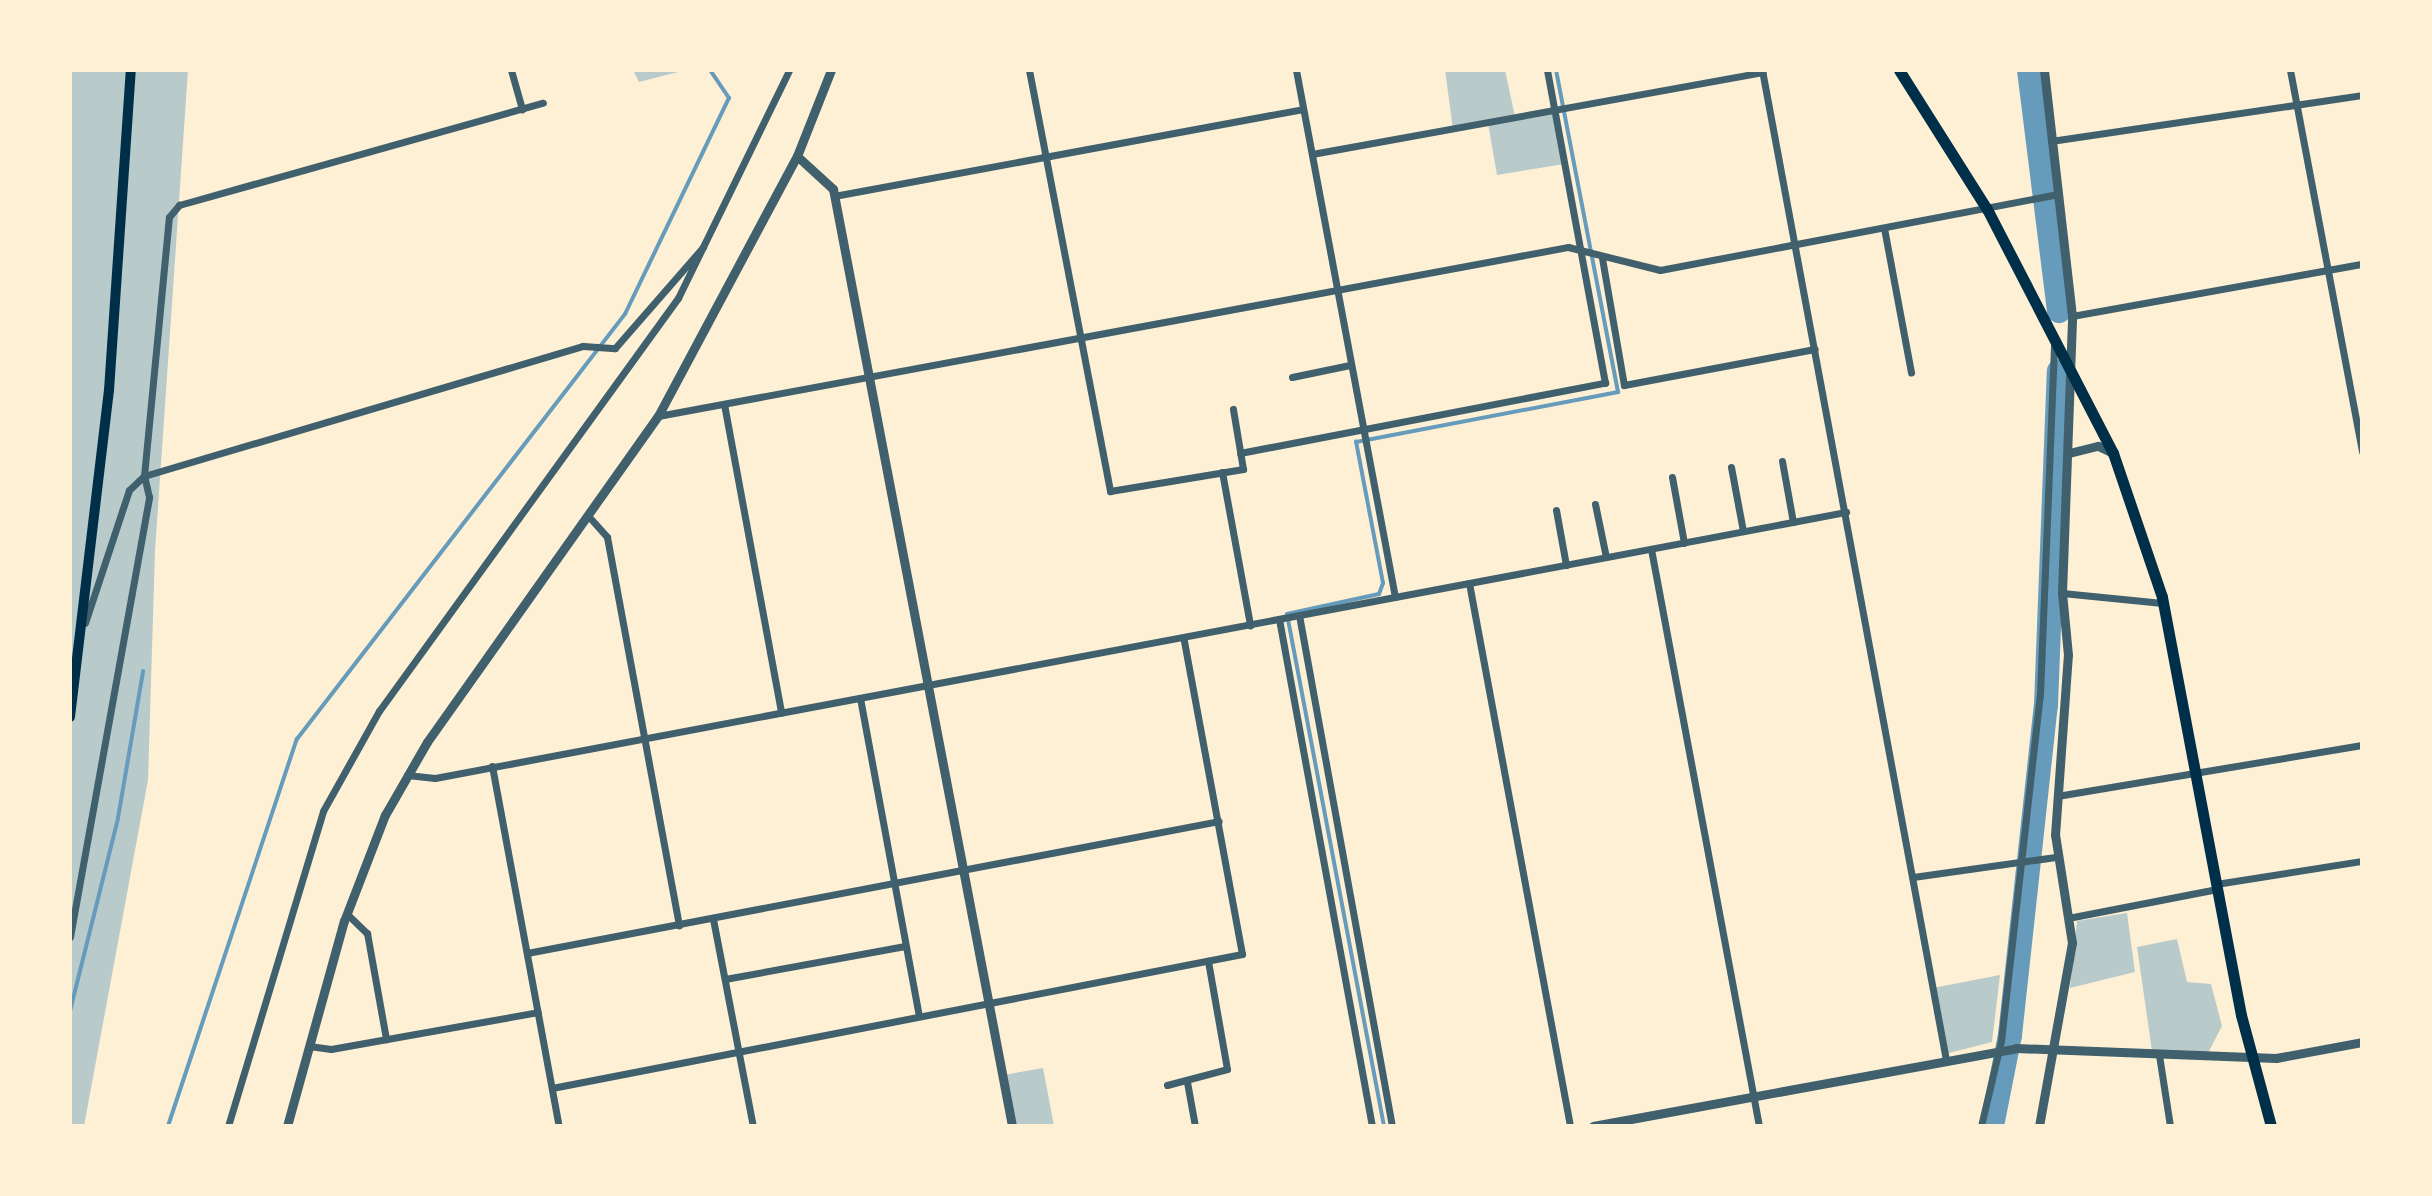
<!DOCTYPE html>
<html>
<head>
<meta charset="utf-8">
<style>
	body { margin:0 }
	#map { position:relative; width:2432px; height:1196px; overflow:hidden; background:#fdf0d5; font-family:"Roboto Condensed",sans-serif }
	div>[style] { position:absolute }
	.green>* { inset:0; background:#b9caca }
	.stream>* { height:4px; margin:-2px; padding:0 2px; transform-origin:2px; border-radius:2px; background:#669bbc }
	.river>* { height:24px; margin:-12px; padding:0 12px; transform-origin:12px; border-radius:12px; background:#669bbc }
	.minor>* { height:7px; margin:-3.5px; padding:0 3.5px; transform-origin:3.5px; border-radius:3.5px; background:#3f606c }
	.tertiary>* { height:9px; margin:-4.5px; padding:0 4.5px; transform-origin:4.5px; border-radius:4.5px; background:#3f606c }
	.secondary>* { height:10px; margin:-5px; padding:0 5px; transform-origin:5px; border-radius:5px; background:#003049 }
	.primary>* { height:11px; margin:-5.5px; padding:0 5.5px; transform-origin:5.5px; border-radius:5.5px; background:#003049 }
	span { translate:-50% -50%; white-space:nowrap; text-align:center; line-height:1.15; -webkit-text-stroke:6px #fdf0d5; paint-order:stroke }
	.frame { position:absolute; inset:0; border:72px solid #fdf0d5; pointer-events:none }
</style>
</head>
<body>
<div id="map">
	<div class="green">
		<div style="clip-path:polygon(70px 70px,188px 70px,155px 551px,148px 780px,84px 1126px,70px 1126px)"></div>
		<div style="clip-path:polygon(633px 70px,686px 70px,639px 82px)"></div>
		<div style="clip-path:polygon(1445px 70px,1505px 70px,1515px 117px,1554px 110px,1564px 164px,1497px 175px,1488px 123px,1453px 129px)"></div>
		<div style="clip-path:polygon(2127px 913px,2135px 972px,2070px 988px,2077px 921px)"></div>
		<div style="clip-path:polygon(2177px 939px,2187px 982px,2211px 984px,2222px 1026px,2208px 1053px,2152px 1051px,2137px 947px)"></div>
		<div style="clip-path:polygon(2000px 975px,1992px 1042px,1945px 1054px,1933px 988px)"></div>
		<div style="clip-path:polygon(1043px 1068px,1054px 1126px,1013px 1126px,1004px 1075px)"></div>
	</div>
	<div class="stream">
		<div style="left:70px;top:1011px;width:199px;rotate:-76deg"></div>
		<div style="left:118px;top:818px;width:149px;rotate:-80.3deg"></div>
		<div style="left:168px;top:1126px;width:408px;rotate:-71.6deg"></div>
		<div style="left:297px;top:739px;width:537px;rotate:-52.34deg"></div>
		<div style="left:625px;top:314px;width:240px;rotate:-64.3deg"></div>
		<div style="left:729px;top:98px;width:34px;rotate:-124deg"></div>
		<div style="left:1384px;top:1126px;width:521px;rotate:-100.73deg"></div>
		<div style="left:1287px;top:614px;width:94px;rotate:-12.3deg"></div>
		<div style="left:1379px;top:594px;width:12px;rotate:-70deg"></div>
		<div style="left:1383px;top:583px;width:144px;rotate:-100.8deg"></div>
		<div style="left:1356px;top:442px;width:267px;rotate:-10.8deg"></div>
		<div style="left:1618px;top:392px;width:328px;rotate:-100.9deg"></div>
	</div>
	<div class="river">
		<div style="left:2029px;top:70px;width:243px;rotate:82.9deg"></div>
		<div style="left:1992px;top:1126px;width:93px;rotate:-78.8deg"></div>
		<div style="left:2010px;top:1035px;width:332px;rotate:-83.8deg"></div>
		<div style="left:2046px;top:705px;width:334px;rotate:-87.8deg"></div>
	</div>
	<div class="minor">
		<div style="left:511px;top:70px;width:41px;rotate:74.2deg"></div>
		<div style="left:1029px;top:70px;width:429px;rotate:79.1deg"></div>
		<div style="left:1110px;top:491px;width:135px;rotate:-9.4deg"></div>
		<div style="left:1243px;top:469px;width:61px;rotate:-99.5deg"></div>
		<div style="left:1296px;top:70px;width:536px;rotate:79.36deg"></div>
		<div style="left:1762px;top:70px;width:1007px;rotate:79.47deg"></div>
		<div style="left:2290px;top:70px;width:388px;rotate:79.3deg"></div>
		<div style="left:2051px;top:141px;width:314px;rotate:-8.4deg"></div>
		<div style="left:1312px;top:154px;width:458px;rotate:-10.3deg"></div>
		<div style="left:834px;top:196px;width:477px;rotate:-10.5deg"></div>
		<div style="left:1884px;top:228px;width:147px;rotate:79.4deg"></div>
		<div style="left:1602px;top:258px;width:129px;rotate:80.2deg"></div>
		<div style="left:1624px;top:385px;width:194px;rotate:-10.7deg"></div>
		<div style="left:2072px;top:316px;width:295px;rotate:-10.2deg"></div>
		<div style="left:1292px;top:377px;width:59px;rotate:-11.7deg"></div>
		<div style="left:724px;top:404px;width:314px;rotate:79.5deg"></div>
		<div style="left:658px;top:416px;width:926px;rotate:-10.52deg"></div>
		<div style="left:1568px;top:247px;width:95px;rotate:14deg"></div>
		<div style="left:1660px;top:270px;width:404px;rotate:-10.8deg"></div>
		<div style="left:1240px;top:453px;width:372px;rotate:-10.9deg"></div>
		<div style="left:1605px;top:383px;width:318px;rotate:-100.5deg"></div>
		<div style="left:1782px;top:461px;width:62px;rotate:79.8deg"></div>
		<div style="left:1731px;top:467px;width:65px;rotate:79.4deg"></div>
		<div style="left:1222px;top:472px;width:156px;rotate:79.6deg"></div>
		<div style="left:1672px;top:477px;width:67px;rotate:79.7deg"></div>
		<div style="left:1595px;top:504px;width:54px;rotate:78.3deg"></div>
		<div style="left:1556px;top:510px;width:56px;rotate:79.7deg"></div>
		<div style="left:591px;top:519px;width:24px;rotate:48deg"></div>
		<div style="left:607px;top:537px;width:395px;rotate:79.5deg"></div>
		<div style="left:1651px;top:549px;width:587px;rotate:79.4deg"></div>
		<div style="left:1469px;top:583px;width:552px;rotate:79.46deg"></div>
		<div style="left:2062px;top:593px;width:101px;rotate:5.7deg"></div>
		<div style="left:1299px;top:615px;width:519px;rotate:79.69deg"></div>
		<div style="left:1279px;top:619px;width:515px;rotate:79.61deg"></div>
		<div style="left:85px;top:623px;width:140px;rotate:-71.7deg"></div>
		<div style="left:129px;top:490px;width:21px;rotate:-43deg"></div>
		<div style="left:144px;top:476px;width:458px;rotate:-16.5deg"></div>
		<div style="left:583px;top:346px;width:32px;rotate:4deg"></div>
		<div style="left:615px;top:348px;width:134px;rotate:-48.9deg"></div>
		<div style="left:860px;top:698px;width:323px;rotate:79.5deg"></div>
		<div style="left:492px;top:766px;width:366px;rotate:79.5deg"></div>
		<div style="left:407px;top:775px;width:28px;rotate:6deg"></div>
		<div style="left:435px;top:778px;width:1436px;rotate:-10.68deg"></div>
		<div style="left:2057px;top:796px;width:309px;rotate:-9.5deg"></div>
		<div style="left:1913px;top:877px;width:144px;rotate:-8deg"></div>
		<div style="left:2216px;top:884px;width:148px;rotate:-9deg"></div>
		<div style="left:347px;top:914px;width:28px;rotate:44deg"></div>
		<div style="left:367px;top:933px;width:108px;rotate:79.8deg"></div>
		<div style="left:2068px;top:918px;width:152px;rotate:-11deg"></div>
		<div style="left:713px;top:919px;width:211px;rotate:79.1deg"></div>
		<div style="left:70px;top:937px;width:447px;rotate:-79.8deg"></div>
		<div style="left:149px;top:497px;width:22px;rotate:-103deg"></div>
		<div style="left:144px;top:476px;width:260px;rotate:-84.5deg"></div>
		<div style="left:169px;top:217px;width:16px;rotate:-50deg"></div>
		<div style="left:179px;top:205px;width:378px;rotate:-15.7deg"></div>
		<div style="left:527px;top:953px;width:704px;rotate:-10.8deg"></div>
		<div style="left:725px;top:979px;width:183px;rotate:-10.4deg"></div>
		<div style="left:309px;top:1046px;width:22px;rotate:8deg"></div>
		<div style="left:331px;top:1049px;width:210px;rotate:-10.1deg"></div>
		<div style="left:2159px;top:1055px;width:72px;rotate:81.2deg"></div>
		<div style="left:1187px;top:1082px;width:45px;rotate:79.7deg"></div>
		<div style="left:1167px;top:1085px;width:62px;rotate:-14.9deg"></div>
		<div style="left:1227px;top:1069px;width:110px;rotate:-100deg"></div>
		<div style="left:552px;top:1088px;width:703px;rotate:-10.99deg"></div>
		<div style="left:1242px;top:954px;width:322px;rotate:-100.5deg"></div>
		<div style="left:228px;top:1126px;width:329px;rotate:-73.2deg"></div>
		<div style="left:323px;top:811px;width:115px;rotate:-60.8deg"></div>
		<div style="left:379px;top:711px;width:510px;rotate:-54.1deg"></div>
		<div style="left:678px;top:298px;width:254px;rotate:-64deg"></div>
		<div style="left:1981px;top:1126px;width:87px;rotate:-76.8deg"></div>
		<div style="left:2001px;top:1041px;width:348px;rotate:-83.6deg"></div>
		<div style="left:2040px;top:695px;width:354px;rotate:-87.7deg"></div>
	</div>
	<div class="tertiary">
		<div style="left:797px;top:156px;width:49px;rotate:42.5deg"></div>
		<div style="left:833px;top:189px;width:954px;rotate:79.18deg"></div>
		<div style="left:2069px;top:453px;width:30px;rotate:-14deg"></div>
		<div style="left:2098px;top:446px;width:17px;rotate:25deg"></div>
		<div style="left:287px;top:1126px;width:213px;rotate:-74.5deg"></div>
		<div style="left:344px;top:921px;width:114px;rotate:-68.9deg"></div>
		<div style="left:385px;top:815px;width:84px;rotate:-60.1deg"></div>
		<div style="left:427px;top:742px;width:400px;rotate:-54.7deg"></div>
		<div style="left:658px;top:416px;width:295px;rotate:-61.9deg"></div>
		<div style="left:797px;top:156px;width:92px;rotate:-68.4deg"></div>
		<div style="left:1593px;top:1126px;width:430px;rotate:-10.4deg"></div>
		<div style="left:2016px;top:1048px;width:260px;rotate:2.2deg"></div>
		<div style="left:2276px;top:1058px;width:87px;rotate:-10.5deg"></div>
		<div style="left:2039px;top:1126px;width:186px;rotate:-79.8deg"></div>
		<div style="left:2072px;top:943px;width:109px;rotate:-98.9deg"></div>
		<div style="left:2055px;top:835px;width:180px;rotate:-85.9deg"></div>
		<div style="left:2068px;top:655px;width:62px;rotate:-95.5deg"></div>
		<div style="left:2062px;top:593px;width:277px;rotate:-87.9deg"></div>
		<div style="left:2072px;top:316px;width:248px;rotate:-96.5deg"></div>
	</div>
	<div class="secondary">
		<div style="left:70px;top:717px;width:329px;rotate:-83.2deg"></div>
		<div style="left:109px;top:390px;width:321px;rotate:-86.1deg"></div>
	</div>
	<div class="primary">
		<div style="left:1899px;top:70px;width:165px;rotate:57.7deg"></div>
		<div style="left:1987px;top:209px;width:275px;rotate:62.7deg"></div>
		<div style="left:2113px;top:453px;width:152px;rotate:71.2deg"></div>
		<div style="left:2162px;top:597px;width:425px;rotate:79.3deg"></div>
		<div style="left:2241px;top:1015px;width:115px;rotate:74.9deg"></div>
	</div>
	<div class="frame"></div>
</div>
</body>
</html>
